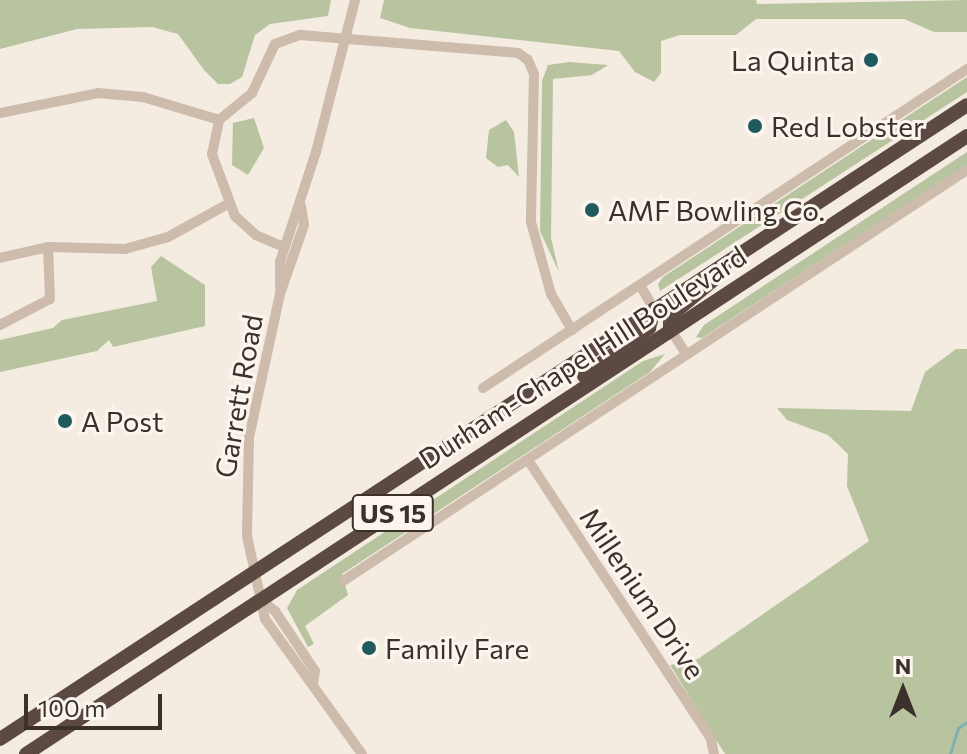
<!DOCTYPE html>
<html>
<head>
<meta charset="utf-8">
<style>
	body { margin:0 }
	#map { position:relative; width:967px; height:754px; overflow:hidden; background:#f4ebe1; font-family:Commissioner,sans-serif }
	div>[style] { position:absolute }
	.green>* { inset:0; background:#b8c4a0 }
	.stream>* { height:3px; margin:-1.5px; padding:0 1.5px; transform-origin:1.5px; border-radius:1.5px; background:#7fb0b2 }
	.minor>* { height:10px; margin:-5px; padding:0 5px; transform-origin:5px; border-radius:5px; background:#cdbbac }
	.highway>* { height:14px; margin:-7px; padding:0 7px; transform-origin:7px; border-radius:7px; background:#5c4a42 }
	.dots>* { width:22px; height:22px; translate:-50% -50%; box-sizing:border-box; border:4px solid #fbf5ee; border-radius:50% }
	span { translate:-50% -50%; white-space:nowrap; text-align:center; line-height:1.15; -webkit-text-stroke:6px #fbf5ee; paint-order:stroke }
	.shield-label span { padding:2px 6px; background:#fbf5ee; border:2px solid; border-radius:6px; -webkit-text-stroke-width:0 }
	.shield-label { font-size:26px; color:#3b302b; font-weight:700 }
	.poi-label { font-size:28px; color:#3b302b }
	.right { translate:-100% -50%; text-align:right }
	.left { translate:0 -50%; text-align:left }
	.street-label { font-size:28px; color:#3b302b }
	.north { position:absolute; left:863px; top:650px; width:80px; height:80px; -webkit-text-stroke:6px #fbf5ee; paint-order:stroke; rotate:0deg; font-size:22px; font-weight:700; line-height:32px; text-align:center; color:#3b302b }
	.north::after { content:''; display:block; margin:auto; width:28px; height:36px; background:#3b302b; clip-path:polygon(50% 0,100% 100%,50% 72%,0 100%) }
	.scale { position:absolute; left:24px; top:694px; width:138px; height:36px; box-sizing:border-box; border:4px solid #3b302b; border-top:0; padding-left:10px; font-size:24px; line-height:28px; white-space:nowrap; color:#3b302b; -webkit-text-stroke:6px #fbf5ee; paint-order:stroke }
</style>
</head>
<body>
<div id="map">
	<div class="green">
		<div style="clip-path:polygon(0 0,331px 0,328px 16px,270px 24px,255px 35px,242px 77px,230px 84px,218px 84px,204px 70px,178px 34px,152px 27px,77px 29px,0 49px)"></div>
		<div style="clip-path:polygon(384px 0,756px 0,757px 4px,967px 0,967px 32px,934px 32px,904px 19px,756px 19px,736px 35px,680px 35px,661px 41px,661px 73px,654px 82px,635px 72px,619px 51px,410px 28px,380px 18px)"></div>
		<div style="clip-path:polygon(569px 62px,608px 65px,592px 75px,553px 79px,551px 238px,559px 272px,540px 231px,542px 81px,548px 65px)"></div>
		<div style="clip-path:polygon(967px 77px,967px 92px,660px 291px,658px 284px,663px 277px)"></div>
		<div style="clip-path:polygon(254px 118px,264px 148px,248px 175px,232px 165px,233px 123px)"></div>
		<div style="clip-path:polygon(506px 120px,514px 132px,519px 177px,508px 165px,498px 167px,486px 158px,489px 130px)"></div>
		<div style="clip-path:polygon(967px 152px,967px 165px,702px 338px,696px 337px,704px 325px)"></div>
		<div style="clip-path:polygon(161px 256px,205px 285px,205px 326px,113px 347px,109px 340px,97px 351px,0 372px,0 340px,53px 328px,62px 320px,157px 301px,151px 267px)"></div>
		<div style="clip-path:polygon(956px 349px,967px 349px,967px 754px,725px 754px,670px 665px,698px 659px,869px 541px,847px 486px,848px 454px,828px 435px,787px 420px,777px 408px,911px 411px,925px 372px)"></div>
		<div style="clip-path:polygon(665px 354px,650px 372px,342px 574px,348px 595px,305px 626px,314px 644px,308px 647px,287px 608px,297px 590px,643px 361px)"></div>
	</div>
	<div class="stream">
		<div style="left:950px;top:754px;width:27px;rotate:-73deg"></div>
		<div style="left:958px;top:728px;width:11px;rotate:-34deg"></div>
	</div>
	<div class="minor">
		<div style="left:0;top:113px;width:100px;rotate:-11.5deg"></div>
		<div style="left:98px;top:93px;width:45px;rotate:5.1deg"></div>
		<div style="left:143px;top:97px;width:79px;rotate:16.8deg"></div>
		<div style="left:301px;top:206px;width:19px;rotate:81deg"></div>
		<div style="left:304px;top:225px;width:73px;rotate:109.2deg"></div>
		<div style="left:280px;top:294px;width:146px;rotate:102.2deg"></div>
		<div style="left:249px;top:437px;width:99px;rotate:91.2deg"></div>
		<div style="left:247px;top:536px;width:85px;rotate:77.8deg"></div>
		<div style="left:265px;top:619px;width:166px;rotate:54.3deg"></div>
		<div style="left:284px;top:247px;width:30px;rotate:-157deg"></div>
		<div style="left:256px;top:235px;width:28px;rotate:-138deg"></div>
		<div style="left:235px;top:216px;width:66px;rotate:-110.4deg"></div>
		<div style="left:212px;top:154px;width:35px;rotate:-78deg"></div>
		<div style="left:219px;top:120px;width:43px;rotate:-39.3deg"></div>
		<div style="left:252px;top:93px;width:54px;rotate:-64.9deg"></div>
		<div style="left:275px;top:44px;width:27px;rotate:-20deg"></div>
		<div style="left:300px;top:35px;width:219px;rotate:4.7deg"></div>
		<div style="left:518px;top:53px;width:12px;rotate:35deg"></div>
		<div style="left:528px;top:60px;width:15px;rotate:67deg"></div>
		<div style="left:534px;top:74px;width:148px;rotate:91.2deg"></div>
		<div style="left:531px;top:222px;width:75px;rotate:74.5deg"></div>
		<div style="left:551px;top:294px;width:42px;rotate:59.7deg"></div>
		<div style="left:0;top:258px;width:49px;rotate:-12.9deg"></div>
		<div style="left:48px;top:247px;width:77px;rotate:1.5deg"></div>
		<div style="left:125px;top:249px;width:45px;rotate:-15.6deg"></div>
		<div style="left:168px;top:237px;width:66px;rotate:-28.9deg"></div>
		<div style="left:640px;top:285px;width:28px;rotate:60deg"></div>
		<div style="left:280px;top:288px;width:26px;rotate:-90deg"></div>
		<div style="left:280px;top:262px;width:116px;rotate:-71.9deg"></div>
		<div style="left:316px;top:152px;width:157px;rotate:-75.6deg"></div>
		<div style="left:0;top:325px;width:56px;rotate:-27.5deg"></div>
		<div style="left:50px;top:299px;width:52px;rotate:-92.2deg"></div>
		<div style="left:670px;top:329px;width:30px;rotate:57deg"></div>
		<div style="left:483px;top:388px;width:580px;rotate:-33.39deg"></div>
		<div style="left:528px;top:460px;width:334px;rotate:56.7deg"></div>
		<div style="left:711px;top:739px;width:15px;rotate:79deg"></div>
		<div style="left:343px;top:581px;width:747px;rotate:-33.37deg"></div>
		<div style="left:261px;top:600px;width:18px;rotate:38deg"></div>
		<div style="left:275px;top:611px;width:72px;rotate:56.3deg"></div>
		<div style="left:315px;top:671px;width:12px;rotate:99deg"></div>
	</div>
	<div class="highway">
		<div style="left:670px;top:329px;width:13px;rotate:-90deg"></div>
		<div style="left:670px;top:316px;width:61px;rotate:-39.7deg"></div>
		<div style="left:584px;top:376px;width:81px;rotate:-36.4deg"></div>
		<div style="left:649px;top:328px;width:20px;rotate:-75deg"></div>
		<div style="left:0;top:739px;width:1156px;rotate:-33.25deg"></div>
		<div style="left:26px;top:754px;width:1126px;rotate:-33.29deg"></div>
	</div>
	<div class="dots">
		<div style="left:871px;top:60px;background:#1f5a5e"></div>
		<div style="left:755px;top:126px;background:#1f5a5e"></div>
		<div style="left:592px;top:210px;background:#1f5a5e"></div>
		<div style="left:65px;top:421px;background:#1f5a5e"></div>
		<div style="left:369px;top:648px;background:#1f5a5e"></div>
	</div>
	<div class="shield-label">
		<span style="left:393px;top:513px">US 15</span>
	</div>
	<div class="poi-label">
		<span class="right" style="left:855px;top:60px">La Quinta</span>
		<span class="left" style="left:771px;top:126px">Red Lobster</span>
		<span class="left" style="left:608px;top:210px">AMF Bowling Co.</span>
		<span class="left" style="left:81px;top:421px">A Post</span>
		<span class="left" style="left:385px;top:648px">Family Fare</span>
	</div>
	<div class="street-label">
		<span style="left:582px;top:357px;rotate:-33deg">Durham-Chapel Hill Boulevard</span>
		<span style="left:238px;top:396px;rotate:-80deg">Garrett Road</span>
		<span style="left:643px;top:593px;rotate:56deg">Millenium Drive</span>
	</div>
	<div class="north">N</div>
	<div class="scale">100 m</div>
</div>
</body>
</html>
